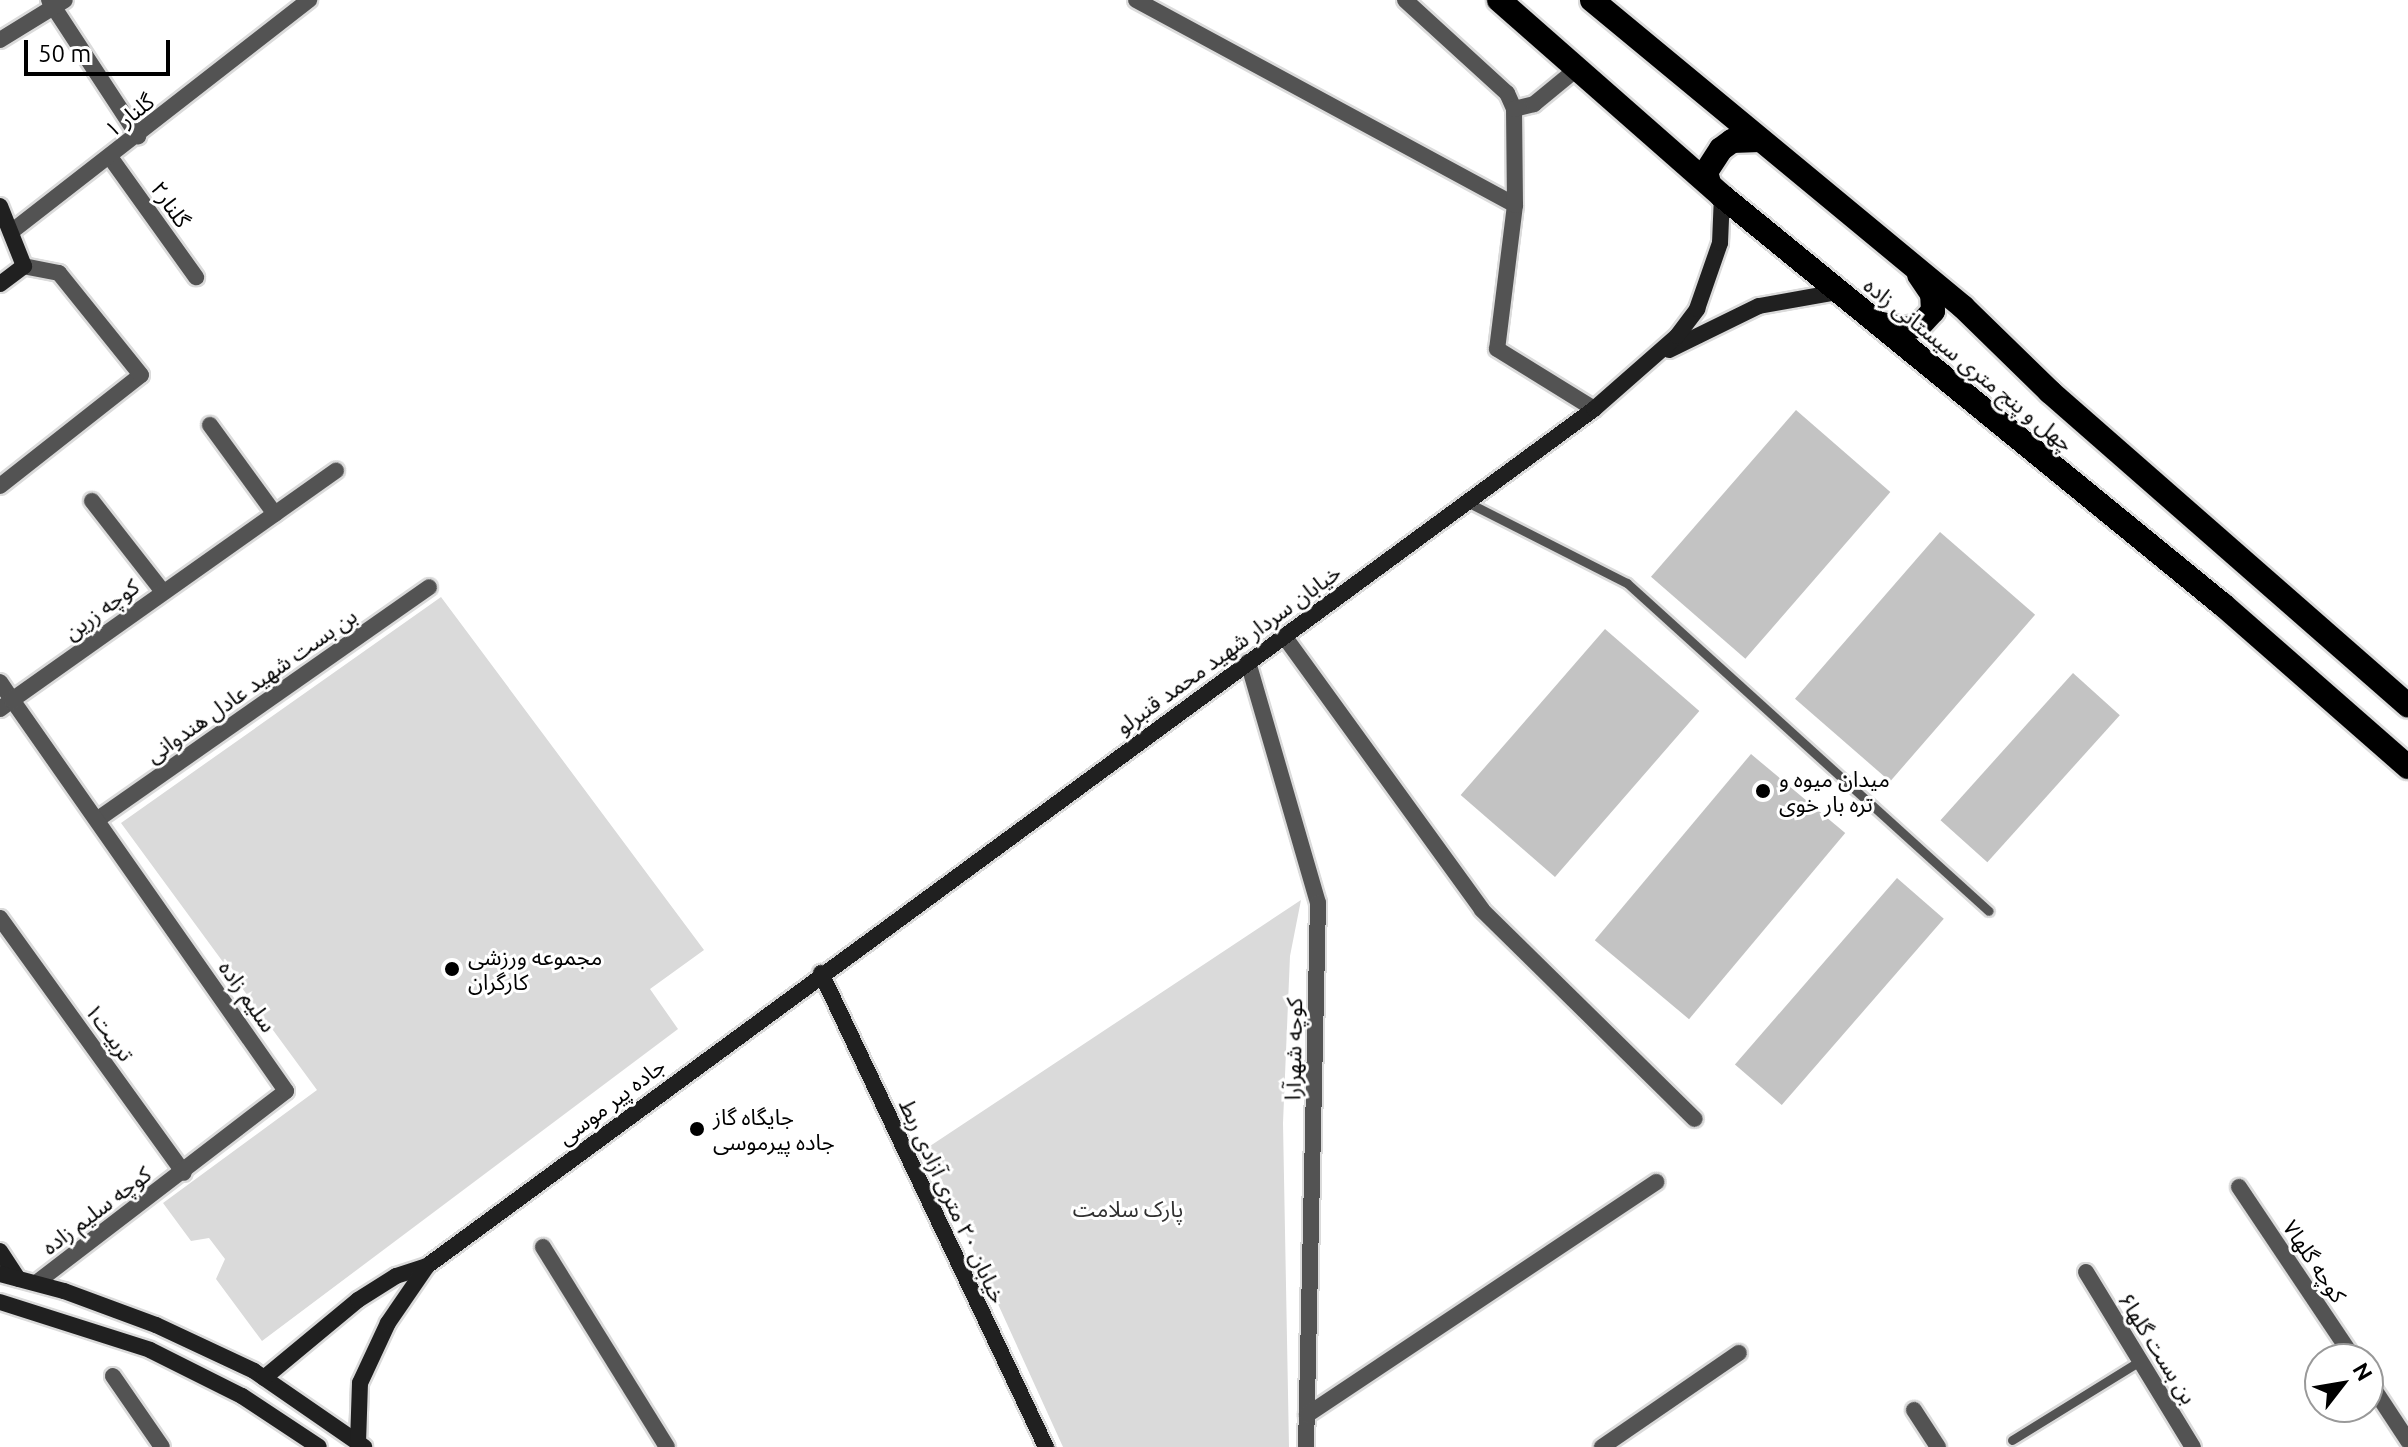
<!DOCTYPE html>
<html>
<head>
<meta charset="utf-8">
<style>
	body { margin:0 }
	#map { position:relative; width:2408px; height:1447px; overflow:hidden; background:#fff; font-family:Ubuntu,"Noto Sans Arabic",sans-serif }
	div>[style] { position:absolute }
	.green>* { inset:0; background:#dadada }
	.building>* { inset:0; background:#c3c3c3; transform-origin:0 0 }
	.roads { filter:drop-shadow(2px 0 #dbdbdb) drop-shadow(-2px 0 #dbdbdb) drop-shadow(0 2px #dbdbdb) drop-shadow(0 -2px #dbdbdb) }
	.lane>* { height:9px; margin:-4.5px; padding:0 4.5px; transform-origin:4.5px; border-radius:4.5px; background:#535353 }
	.street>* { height:16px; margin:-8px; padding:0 8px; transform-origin:8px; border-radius:8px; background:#535353 }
	.secondary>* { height:16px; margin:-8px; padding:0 8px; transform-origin:8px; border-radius:8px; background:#202020 }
	.highway>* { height:24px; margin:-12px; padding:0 12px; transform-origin:12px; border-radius:12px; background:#000 }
	.dots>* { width:22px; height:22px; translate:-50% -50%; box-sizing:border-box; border:4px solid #fff; border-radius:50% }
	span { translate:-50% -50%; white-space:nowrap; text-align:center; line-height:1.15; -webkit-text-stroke:6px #fff; paint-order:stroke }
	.street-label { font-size:22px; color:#000 }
	.poi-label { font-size:22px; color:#000 }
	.left { translate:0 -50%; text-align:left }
	.park-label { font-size:22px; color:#313131 }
	.north { position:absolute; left:2304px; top:1343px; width:80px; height:80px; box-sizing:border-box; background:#fff; border:2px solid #999; border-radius:50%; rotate:59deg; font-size:22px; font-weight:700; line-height:32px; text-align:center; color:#000 }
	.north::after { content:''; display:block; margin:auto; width:28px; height:36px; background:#000; clip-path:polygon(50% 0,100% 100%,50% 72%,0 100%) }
	.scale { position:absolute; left:24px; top:40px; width:146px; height:36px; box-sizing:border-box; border:4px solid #000; border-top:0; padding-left:10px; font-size:24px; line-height:28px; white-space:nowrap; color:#000; -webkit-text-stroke:6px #fff; paint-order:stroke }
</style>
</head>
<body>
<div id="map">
	<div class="green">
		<div style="clip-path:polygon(441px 597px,704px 950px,650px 989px,678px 1029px,262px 1341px,216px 1279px,225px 1259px,209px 1238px,191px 1241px,163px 1203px,317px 1090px,121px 823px)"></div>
		<div style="clip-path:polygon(1301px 900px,1290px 956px,1283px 1123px,1289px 1447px,1063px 1447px,927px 1148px)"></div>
	</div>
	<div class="building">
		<div style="left:1796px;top:410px;width:125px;height:221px;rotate:41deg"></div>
		<div style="left:1940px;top:532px;width:126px;height:221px;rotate:41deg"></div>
		<div style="left:1605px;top:629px;width:125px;height:220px;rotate:41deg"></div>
		<div style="left:2073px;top:673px;width:63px;height:198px;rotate:42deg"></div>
		<div style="left:1751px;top:754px;width:123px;height:243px;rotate:40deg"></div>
		<div style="left:1897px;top:878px;width:62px;height:247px;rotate:41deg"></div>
	</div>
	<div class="roads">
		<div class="lane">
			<div style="left:1467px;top:502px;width:179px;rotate:26.9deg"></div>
			<div style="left:1627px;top:583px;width:488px;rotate:42.2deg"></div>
			<div style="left:2012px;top:1440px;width:150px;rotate:-31.7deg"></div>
		</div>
		<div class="street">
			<div style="left:49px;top:0;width:163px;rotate:56.8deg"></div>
			<div style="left:1136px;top:0;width:431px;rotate:28.4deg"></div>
			<div style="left:1515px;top:205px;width:145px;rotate:97.1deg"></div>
			<div style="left:1497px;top:349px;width:114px;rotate:31.7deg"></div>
			<div style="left:1405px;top:0;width:138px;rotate:42.4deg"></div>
			<div style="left:1507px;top:93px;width:17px;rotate:66deg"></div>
			<div style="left:1514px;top:109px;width:96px;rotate:89.4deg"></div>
			<div style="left:0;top:40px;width:76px;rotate:-31.6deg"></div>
			<div style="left:1514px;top:109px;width:21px;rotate:-14deg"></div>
			<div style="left:1534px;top:104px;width:58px;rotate:-39.4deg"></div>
			<div style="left:110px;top:157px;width:148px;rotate:54.4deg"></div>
			<div style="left:11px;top:232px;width:378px;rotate:-37.9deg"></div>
			<div style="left:210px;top:425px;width:110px;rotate:53.9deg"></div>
			<div style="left:0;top:486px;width:179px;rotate:-38.2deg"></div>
			<div style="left:141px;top:375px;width:131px;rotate:-128.8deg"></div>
			<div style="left:59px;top:273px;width:36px;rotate:-169deg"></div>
			<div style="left:92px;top:501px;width:115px;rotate:52deg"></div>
			<div style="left:1284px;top:636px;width:338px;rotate:54.1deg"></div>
			<div style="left:1482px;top:910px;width:298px;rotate:44.5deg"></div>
			<div style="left:1248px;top:662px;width:251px;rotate:73.8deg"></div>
			<div style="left:1318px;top:903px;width:544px;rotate:91.26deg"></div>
			<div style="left:0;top:682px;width:22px;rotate:56deg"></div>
			<div style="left:12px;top:700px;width:15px;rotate:143deg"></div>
			<div style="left:98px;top:819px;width:404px;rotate:-35deg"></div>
			<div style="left:0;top:918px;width:314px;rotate:54.2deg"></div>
			<div style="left:2239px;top:1187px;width:207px;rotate:56.2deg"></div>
			<div style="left:543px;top:1247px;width:235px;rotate:58.2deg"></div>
			<div style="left:2086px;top:1272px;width:205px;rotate:58.6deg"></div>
			<div style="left:36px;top:1283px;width:315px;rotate:-37.5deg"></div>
			<div style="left:286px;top:1091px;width:477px;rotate:-125deg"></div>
			<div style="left:12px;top:700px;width:397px;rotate:-35.3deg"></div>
			<div style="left:113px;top:1376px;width:86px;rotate:55.4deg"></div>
			<div style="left:2368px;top:1380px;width:73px;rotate:56.7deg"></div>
			<div style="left:1914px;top:1410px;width:44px;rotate:57deg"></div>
			<div style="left:1307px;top:1415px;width:420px;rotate:-33.7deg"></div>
			<div style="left:1602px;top:1447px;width:166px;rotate:-34.5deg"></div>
		</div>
		<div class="secondary">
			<div style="left:0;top:206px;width:65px;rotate:68.2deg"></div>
			<div style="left:24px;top:266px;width:30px;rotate:143deg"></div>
			<div style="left:1669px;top:350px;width:100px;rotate:-26.1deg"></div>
			<div style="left:1759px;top:306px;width:79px;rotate:-10.2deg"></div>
			<div style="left:821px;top:973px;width:525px;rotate:64.61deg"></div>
			<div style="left:0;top:1251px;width:33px;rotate:57deg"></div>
			<div style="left:0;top:1274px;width:66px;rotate:14.9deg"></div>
			<div style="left:64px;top:1291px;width:98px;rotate:20.3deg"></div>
			<div style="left:156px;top:1325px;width:108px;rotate:25.1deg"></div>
			<div style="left:254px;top:1371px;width:134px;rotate:34.6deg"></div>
			<div style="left:0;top:1302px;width:157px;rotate:17.7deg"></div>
			<div style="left:150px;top:1350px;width:103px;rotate:26.6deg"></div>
			<div style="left:242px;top:1396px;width:92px;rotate:33.5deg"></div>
			<div style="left:264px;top:1378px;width:122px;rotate:-39.7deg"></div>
			<div style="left:358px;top:1300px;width:45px;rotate:-32.3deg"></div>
			<div style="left:396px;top:1276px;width:33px;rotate:-18deg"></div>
			<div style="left:427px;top:1266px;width:1448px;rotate:-36.29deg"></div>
			<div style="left:1594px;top:409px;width:111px;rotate:-41.3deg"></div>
			<div style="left:1677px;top:336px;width:34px;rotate:-53deg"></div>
			<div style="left:1697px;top:309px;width:70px;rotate:-70.8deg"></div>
			<div style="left:1720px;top:243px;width:47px;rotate:-87.6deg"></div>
			<div style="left:358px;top:1443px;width:60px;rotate:-88.1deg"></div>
			<div style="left:360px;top:1383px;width:66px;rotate:-65deg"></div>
			<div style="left:388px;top:1323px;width:69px;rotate:-55.6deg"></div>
		</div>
		<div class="highway">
			<div style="left:1499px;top:0;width:297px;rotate:41.3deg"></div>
			<div style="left:1722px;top:196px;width:647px;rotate:39.23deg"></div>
			<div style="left:2223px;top:605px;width:246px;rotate:41.2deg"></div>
			<div style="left:1592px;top:0;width:482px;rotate:39.6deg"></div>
			<div style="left:1963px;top:307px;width:122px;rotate:44.3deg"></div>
			<div style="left:2050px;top:392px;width:476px;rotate:41.2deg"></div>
			<div style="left:1709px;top:183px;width:11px;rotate:-105deg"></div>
			<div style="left:1706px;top:172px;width:27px;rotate:-57deg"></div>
			<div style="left:1721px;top:149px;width:14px;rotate:-36deg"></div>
			<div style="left:1732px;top:141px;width:28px;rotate:-2deg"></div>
			<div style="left:1882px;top:324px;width:25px;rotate:12deg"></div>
			<div style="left:1906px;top:329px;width:15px;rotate:-16deg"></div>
			<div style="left:1920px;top:325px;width:19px;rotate:-47deg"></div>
			<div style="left:1933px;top:311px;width:17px;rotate:-93deg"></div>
			<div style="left:1932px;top:294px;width:23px;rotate:-124deg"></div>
		</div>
	</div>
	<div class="dots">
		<div style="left:1763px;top:791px;background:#000"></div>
		<div style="left:452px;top:969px;background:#000"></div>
		<div style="left:697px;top:1129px;background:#000"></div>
	</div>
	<div class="street-label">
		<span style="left:129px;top:115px;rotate:-38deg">۱ گلنار</span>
		<span style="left:171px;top:204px;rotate:55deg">گلنار۲</span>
		<span style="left:1969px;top:364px;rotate:39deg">چهل و پنج متری سیستانی زاده</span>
		<span style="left:101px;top:609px;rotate:-36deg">کوچه زرین</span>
		<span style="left:1228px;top:649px;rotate:-36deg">خیابان سردار شهید محمد قنبرلو</span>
		<span style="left:251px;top:685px;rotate:-35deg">بن بست شهید عادل هندوانی</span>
		<span style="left:248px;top:996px;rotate:55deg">سلیم زاده</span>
		<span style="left:110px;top:1032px;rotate:54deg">تربیت۱</span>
		<span style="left:1293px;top:1049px;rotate:-89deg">کوچه شهرآرا</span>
		<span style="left:611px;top:1101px;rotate:-37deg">جاده پیر موسی</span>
		<span style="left:953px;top:1201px;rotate:65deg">خیابان ۲۰ متری آزادی ربط</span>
		<span style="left:96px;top:1210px;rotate:-37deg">کوچه سلیم زاده</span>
		<span style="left:2315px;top:1261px;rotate:56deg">کوچه گلها۷</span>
		<span style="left:2158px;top:1348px;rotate:58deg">بن بست گلها۶</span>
	</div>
	<div class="poi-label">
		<span class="left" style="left:1779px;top:791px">میدان میوه و<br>تره بار خوی</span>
		<span class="left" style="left:468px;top:969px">مجموعه ورزشی<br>کارگران</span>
		<span class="left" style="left:713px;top:1129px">جایگاه گاز<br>جاده پیرموسی</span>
	</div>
	<div class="park-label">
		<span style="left:1128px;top:1209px">پارک سلامت</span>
	</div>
	<div class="north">N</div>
	<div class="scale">50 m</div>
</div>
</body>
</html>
